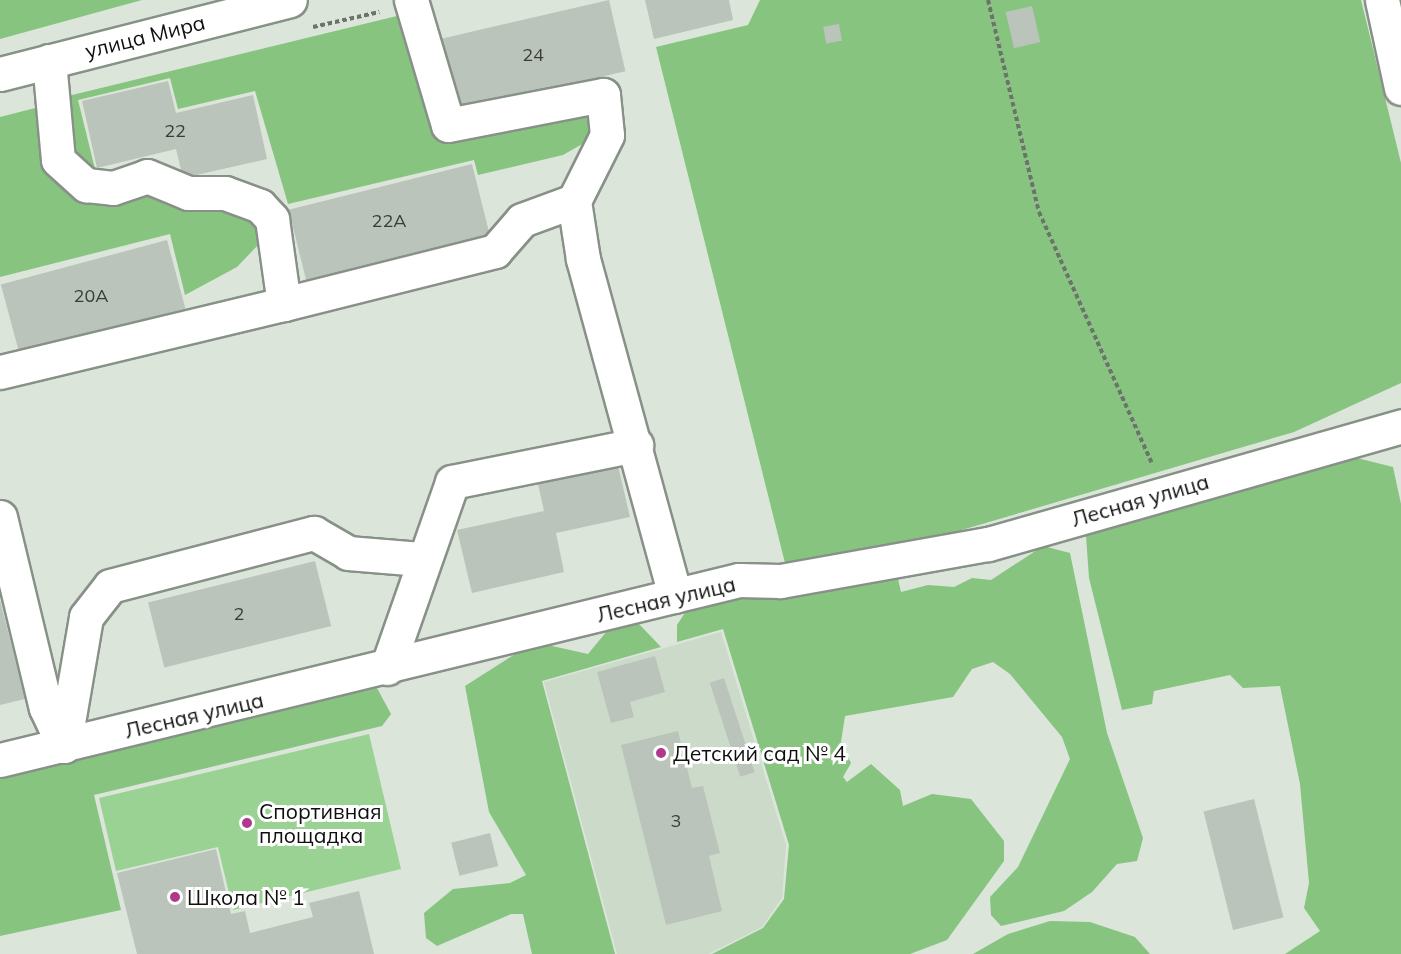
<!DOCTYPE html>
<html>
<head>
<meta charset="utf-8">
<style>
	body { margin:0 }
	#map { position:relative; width:1401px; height:954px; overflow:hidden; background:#dbe5da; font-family:Mulish,sans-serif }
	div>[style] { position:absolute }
	.built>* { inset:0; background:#ccdaca }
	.green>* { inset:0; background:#9ad294 }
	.forest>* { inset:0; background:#86c480 }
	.building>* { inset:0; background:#bbc4ba; transform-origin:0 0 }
	.path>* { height:4px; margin-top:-2px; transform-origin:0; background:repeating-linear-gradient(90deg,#6d736c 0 4.5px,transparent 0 7.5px) }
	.roads { filter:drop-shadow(2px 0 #889187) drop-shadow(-2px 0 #889187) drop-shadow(0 2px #889187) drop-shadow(0 -2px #889187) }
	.minor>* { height:33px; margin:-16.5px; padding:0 16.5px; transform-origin:16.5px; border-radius:16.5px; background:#fff }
	.dots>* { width:16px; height:16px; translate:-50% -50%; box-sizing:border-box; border:3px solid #fff; border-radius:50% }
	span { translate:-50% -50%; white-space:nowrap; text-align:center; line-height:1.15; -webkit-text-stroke:6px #fff; paint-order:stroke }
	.number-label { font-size:18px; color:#383d38 }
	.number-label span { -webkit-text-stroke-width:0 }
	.street-label { font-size:21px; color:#0d100c }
	.poi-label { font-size:21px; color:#0d100c }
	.left { translate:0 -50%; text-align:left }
</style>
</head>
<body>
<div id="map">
	<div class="built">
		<div style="clip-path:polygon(721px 632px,786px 845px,782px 898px,762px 927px,708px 954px,617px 954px,544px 682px)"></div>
	</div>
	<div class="green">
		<div style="clip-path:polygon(369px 734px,401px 869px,233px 910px,218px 847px,116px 871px,99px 798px)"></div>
	</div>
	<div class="forest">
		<div style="clip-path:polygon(0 0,142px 0,0 39px)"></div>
		<div style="clip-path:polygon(760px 0,1361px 0,1401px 163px,1401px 383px,1294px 432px,955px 532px,785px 563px,656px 47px,748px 25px)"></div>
		<div style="clip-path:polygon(405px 14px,411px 19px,438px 140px,596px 105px,598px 135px,563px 155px,478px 175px,474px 160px,288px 204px,255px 91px,178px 109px,170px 78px,78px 100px,95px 169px,80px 172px,67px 153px,64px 97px)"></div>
		<div style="clip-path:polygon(39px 107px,48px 165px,249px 213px,264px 232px,258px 245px,237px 267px,185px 295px,170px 234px,0 277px,0 117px)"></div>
		<div style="clip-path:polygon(1337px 453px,1393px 467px,1401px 504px,1401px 954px,1285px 954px,1320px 931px,1304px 908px,1309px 883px,1300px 784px,1280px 686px,1243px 688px,1230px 675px,1154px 691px,1152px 704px,1122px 710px,1089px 578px,1086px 536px,1094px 529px,1118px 526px,1152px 507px,1205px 499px)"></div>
		<div style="clip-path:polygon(1043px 546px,1070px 553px,1107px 733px,1143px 838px,1137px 861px,1117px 864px,1092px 892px,1064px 911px,1001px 926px,991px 915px,990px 897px,1018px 867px,1070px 759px,1062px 737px,1010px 674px,993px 662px,972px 669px,953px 697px,845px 716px,841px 742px,851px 763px,843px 777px,847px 782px,871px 764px,900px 790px,903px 806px,932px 794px,971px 799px,1004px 841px,1004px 861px,947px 940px,910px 954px,712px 954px,763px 928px,784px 899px,789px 845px,723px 629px,677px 642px,677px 625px,688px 608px,887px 570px,898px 579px,901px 592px,928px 585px,954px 587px,972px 578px,991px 580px)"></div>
		<div style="clip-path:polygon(639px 624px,661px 647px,542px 681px,615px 954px,532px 954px,523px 914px,511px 914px,437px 946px,426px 938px,424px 913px,453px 889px,510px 883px,526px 875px,489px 812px,465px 686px,534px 642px,588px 654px,607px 631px)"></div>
		<div style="clip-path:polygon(377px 688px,391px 714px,382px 726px,94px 795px,121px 910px,0 936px,0 774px)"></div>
		<div style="clip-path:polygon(1050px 921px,1090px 922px,1135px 937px,1150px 954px,973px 954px,1008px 934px)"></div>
	</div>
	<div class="building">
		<div style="left:609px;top:0;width:73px;height:172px;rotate:77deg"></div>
		<div style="clip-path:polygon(645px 0,729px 0,733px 20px,654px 39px)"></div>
		<div style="left:1032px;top:6px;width:37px;height:27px;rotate:77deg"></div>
		<div style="left:839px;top:24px;width:17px;height:16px;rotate:80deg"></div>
		<div style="clip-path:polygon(168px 81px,176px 113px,253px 95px,267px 159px,183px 178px,176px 149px,97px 168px,82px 101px)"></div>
		<div style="left:472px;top:164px;width:73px;height:189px;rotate:76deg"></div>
		<div style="left:167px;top:240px;width:71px;height:172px;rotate:75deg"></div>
		<div style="clip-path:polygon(616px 457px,630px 517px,556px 533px,564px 572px,472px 593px,457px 530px,544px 511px,536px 475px)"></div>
		<div style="left:315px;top:561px;width:67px;height:172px;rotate:76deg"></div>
		<div style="clip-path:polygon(0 600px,25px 699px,0 705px)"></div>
		<div style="clip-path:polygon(655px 656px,665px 692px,630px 702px,634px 717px,611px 723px,597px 672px)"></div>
		<div style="left:724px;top:678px;width:99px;height:15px;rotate:72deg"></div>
		<div style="clip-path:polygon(678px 731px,692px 788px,703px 786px,720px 853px,709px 856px,722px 911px,666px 925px,621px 745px)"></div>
		<div style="left:1254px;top:799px;width:122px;height:52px;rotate:76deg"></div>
		<div style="left:490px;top:833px;width:34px;height:40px;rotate:76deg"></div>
		<div style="clip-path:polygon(216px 849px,231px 914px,245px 911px,250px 933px,313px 917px,309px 903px,359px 891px,374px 954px,137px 954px,117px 873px)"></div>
	</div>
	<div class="path">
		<div style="left:988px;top:0;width:218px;rotate:76.5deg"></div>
		<div style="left:1039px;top:212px;width:275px;rotate:65.8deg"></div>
		<div style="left:313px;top:27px;width:68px;rotate:-12.8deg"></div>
	</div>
	<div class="roads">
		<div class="minor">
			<div style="left:411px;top:0;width:130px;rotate:73.5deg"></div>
			<div style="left:448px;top:125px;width:158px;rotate:-11deg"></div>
			<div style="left:603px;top:95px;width:40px;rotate:84.3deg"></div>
			<div style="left:607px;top:135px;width:74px;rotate:116.6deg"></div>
			<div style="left:574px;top:201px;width:59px;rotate:81.2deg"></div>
			<div style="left:583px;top:259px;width:349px;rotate:74.7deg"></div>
			<div style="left:1382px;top:0;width:90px;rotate:77.8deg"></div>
			<div style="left:49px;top:61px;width:99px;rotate:84.8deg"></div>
			<div style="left:58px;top:160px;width:38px;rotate:42deg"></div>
			<div style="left:86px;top:185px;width:27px;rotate:6deg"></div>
			<div style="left:113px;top:188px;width:36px;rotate:-19deg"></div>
			<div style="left:147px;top:176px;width:44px;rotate:22.5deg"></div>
			<div style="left:188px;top:193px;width:37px"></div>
			<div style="left:225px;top:193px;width:37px;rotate:20deg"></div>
			<div style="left:260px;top:206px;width:18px;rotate:47deg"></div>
			<div style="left:272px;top:219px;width:86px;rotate:82deg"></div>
			<div style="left:284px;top:304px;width:218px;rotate:-14.1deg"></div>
			<div style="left:495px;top:251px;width:41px;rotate:-48.9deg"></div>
			<div style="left:522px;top:220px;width:55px;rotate:-20.1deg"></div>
			<div style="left:0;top:74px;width:299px;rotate:-14.3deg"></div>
			<div style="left:0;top:372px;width:292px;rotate:-13.5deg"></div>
			<div style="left:0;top:517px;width:196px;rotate:76.5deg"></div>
			<div style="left:46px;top:708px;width:42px;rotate:64.7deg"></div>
			<div style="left:64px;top:746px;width:131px;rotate:-80.3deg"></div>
			<div style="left:86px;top:617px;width:39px;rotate:-52deg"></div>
			<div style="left:110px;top:586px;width:211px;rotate:-14.6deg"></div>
			<div style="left:314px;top:533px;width:39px;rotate:30deg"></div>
			<div style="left:348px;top:553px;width:73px;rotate:4.7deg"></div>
			<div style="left:387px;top:668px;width:197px;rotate:-70.7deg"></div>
			<div style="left:452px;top:482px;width:188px;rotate:-11.4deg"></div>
			<div style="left:0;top:760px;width:761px;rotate:-13.69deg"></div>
			<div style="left:739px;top:580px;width:41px;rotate:1.4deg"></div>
			<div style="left:780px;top:581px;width:211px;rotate:-10.1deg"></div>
			<div style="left:988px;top:544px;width:430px;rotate:-15.9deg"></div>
		</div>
	</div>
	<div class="dots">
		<div style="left:661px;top:753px;background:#b1398d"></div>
		<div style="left:247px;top:823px;background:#b1398d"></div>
		<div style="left:175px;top:897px;background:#b1398d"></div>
	</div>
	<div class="number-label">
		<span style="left:533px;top:55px">24</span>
		<span style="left:175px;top:131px">22</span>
		<span style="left:389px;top:221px">22А</span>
		<span style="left:91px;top:296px">20А</span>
		<span style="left:239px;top:614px">2</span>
		<span style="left:676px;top:821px">3</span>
	</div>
	<div class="street-label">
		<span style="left:145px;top:36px;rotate:-14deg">улица Мира</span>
		<span style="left:1140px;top:500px;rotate:-16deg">Лесная улица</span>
		<span style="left:666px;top:599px;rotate:-13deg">Лесная улица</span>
		<span style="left:194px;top:715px;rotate:-13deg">Лесная улица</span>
	</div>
	<div class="poi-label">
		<span class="left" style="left:673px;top:753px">Детский сад № 4</span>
		<span class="left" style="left:259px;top:823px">Спортивная<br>площадка</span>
		<span class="left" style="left:187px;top:897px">Школа № 1</span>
	</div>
</div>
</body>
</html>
